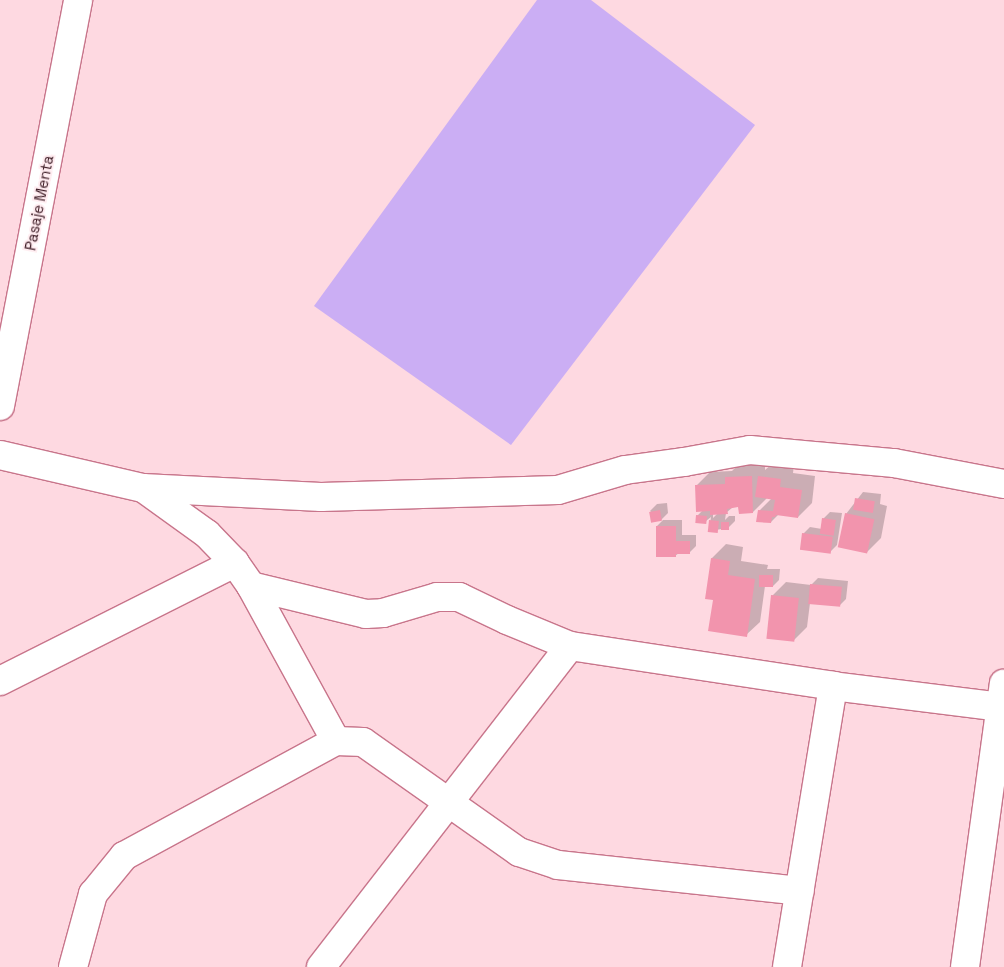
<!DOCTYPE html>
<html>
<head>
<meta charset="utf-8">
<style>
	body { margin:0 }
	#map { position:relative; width:1004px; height:967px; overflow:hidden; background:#fed9e1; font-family:"Space Grotesk",sans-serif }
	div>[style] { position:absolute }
	.green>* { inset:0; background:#cbaef4 }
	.shadow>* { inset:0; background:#0003 }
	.building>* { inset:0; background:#f294ad; transform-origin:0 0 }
	.roads { filter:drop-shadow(1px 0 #c8758b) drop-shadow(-1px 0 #c8758b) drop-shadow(0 1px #c8758b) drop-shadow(0 -1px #c8758b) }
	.minor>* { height:28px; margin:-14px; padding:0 14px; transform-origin:14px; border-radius:14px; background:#fff }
	.tertiary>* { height:28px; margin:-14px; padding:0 14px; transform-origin:14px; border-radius:14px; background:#fff }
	span { translate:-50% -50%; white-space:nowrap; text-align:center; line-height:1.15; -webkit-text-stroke:4px #ffecf0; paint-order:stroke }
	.street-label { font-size:15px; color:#3a1922 }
</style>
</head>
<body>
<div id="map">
	<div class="green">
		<div style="clip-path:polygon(537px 0,591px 0,755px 125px,511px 445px,314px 306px)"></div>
	</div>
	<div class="shadow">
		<div style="clip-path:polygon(evenodd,740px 463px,765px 463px,765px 470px,773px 463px,794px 465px,793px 473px,815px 476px,812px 503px,798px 517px,779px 514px,771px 522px,759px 511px,772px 498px,768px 497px,753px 512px,739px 505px,733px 507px,726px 513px,725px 520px,729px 516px,735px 516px,735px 521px,728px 528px,709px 531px,711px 517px,706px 521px,697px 516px,703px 510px,696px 486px,710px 472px,732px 471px,740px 463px,713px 513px,718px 513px,713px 518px,713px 513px)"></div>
		<div style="clip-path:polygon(863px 492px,881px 494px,880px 504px,887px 506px,881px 538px,867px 552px,846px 514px)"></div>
		<div style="clip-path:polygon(667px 503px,668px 513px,661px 520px,650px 511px,657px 504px)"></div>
		<div style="clip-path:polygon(830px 512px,842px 513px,837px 545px,830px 552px,803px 534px,810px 527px,822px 529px,823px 519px)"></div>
		<div style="clip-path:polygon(663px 520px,682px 520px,682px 535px,696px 535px,696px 546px,689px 553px,679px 553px,675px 556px,657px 526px)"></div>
		<div style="clip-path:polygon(726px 544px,743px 547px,741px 561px,768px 565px,767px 569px,780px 569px,779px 580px,772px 587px,765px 586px,760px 622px,746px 635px,714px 599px,712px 558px)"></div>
		<div style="clip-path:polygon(818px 578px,848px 581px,846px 599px,839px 606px,810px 603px,807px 627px,793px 641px,772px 596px,786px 582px,811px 585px)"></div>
	</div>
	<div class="building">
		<div style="clip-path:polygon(752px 476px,753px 513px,739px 514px,738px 507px,727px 509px,728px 514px,710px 515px,710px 511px,696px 512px,695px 485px,725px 484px,725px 477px)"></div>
		<div style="clip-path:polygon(758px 476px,781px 479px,780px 487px,802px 490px,798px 518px,776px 515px,775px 517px,772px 517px,771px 523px,756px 522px,758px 510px,773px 511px,775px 500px,755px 497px)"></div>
		<div style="left:855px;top:498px;width:20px;height:12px;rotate:9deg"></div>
		<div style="left:660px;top:510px;width:11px;height:11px;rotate:80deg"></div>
		<div style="left:845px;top:513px;width:30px;height:35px;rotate:12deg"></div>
		<div style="left:696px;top:515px;width:11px;height:8px;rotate:5deg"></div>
		<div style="left:822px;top:518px;width:14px;height:16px;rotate:8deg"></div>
		<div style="left:709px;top:520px;width:10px;height:12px;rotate:6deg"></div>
		<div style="left:721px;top:522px;width:8px;height:8px"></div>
		<div style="clip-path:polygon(656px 526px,676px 526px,676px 541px,690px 541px,690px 554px,676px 554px,676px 557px,656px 557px)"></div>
		<div style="left:802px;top:533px;width:31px;height:17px;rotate:7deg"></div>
		<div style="clip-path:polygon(711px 558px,730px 561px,728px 575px,755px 579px,747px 637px,708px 631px,713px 600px,705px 599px)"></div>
		<div style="left:759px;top:575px;width:14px;height:12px"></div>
		<div style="left:810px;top:584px;width:32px;height:20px;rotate:5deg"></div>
		<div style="left:771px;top:595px;width:28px;height:44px;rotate:6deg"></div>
	</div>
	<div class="roads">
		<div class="minor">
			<div style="left:0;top:455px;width:147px;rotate:13deg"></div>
			<div style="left:143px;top:488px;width:79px;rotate:35.7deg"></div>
			<div style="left:207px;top:534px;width:40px;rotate:46deg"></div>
			<div style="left:235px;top:563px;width:28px;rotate:55deg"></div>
			<div style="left:251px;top:586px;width:177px;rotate:61.3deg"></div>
			<div style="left:143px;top:488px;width:178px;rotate:2.9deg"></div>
			<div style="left:321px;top:497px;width:237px;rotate:-1.7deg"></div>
			<div style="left:558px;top:490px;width:70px;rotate:-16.6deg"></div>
			<div style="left:625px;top:470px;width:60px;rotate:-7.7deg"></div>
			<div style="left:684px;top:462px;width:67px;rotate:-10.3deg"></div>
			<div style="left:750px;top:450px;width:145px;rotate:5.2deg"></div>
			<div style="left:894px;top:463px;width:112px;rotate:10.8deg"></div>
			<div style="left:251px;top:586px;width:118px;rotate:13.7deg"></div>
			<div style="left:366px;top:614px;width:17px;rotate:-3deg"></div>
			<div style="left:383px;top:613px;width:56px;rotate:-16.5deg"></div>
			<div style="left:437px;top:597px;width:22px"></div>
			<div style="left:459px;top:597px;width:53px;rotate:25.6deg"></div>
			<div style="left:507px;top:620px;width:68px;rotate:22.4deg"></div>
			<div style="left:570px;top:646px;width:266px;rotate:8.6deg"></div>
			<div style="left:833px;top:686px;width:170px;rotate:7.1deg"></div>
			<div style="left:0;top:681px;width:263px;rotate:-26.7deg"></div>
			<div style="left:73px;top:967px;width:76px;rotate:-74.7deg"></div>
			<div style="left:93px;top:894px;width:49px;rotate:-50.8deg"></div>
			<div style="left:124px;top:856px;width:241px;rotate:-28.5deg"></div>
			<div style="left:336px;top:741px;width:27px;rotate:2deg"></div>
			<div style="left:363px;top:742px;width:191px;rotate:35.2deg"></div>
			<div style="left:519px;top:852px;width:41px;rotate:18.4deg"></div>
			<div style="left:558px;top:865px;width:243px;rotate:6.1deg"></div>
			<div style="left:321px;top:967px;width:406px;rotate:-52.2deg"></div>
			<div style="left:787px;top:967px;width:285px;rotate:-80.7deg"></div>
			<div style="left:965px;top:967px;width:286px;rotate:-82.2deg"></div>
		</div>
		<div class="tertiary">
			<div style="left:0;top:406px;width:413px;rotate:-79.1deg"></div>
		</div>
	</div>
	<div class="street-label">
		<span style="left:39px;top:203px;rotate:-79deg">Pasaje Menta</span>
	</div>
</div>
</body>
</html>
